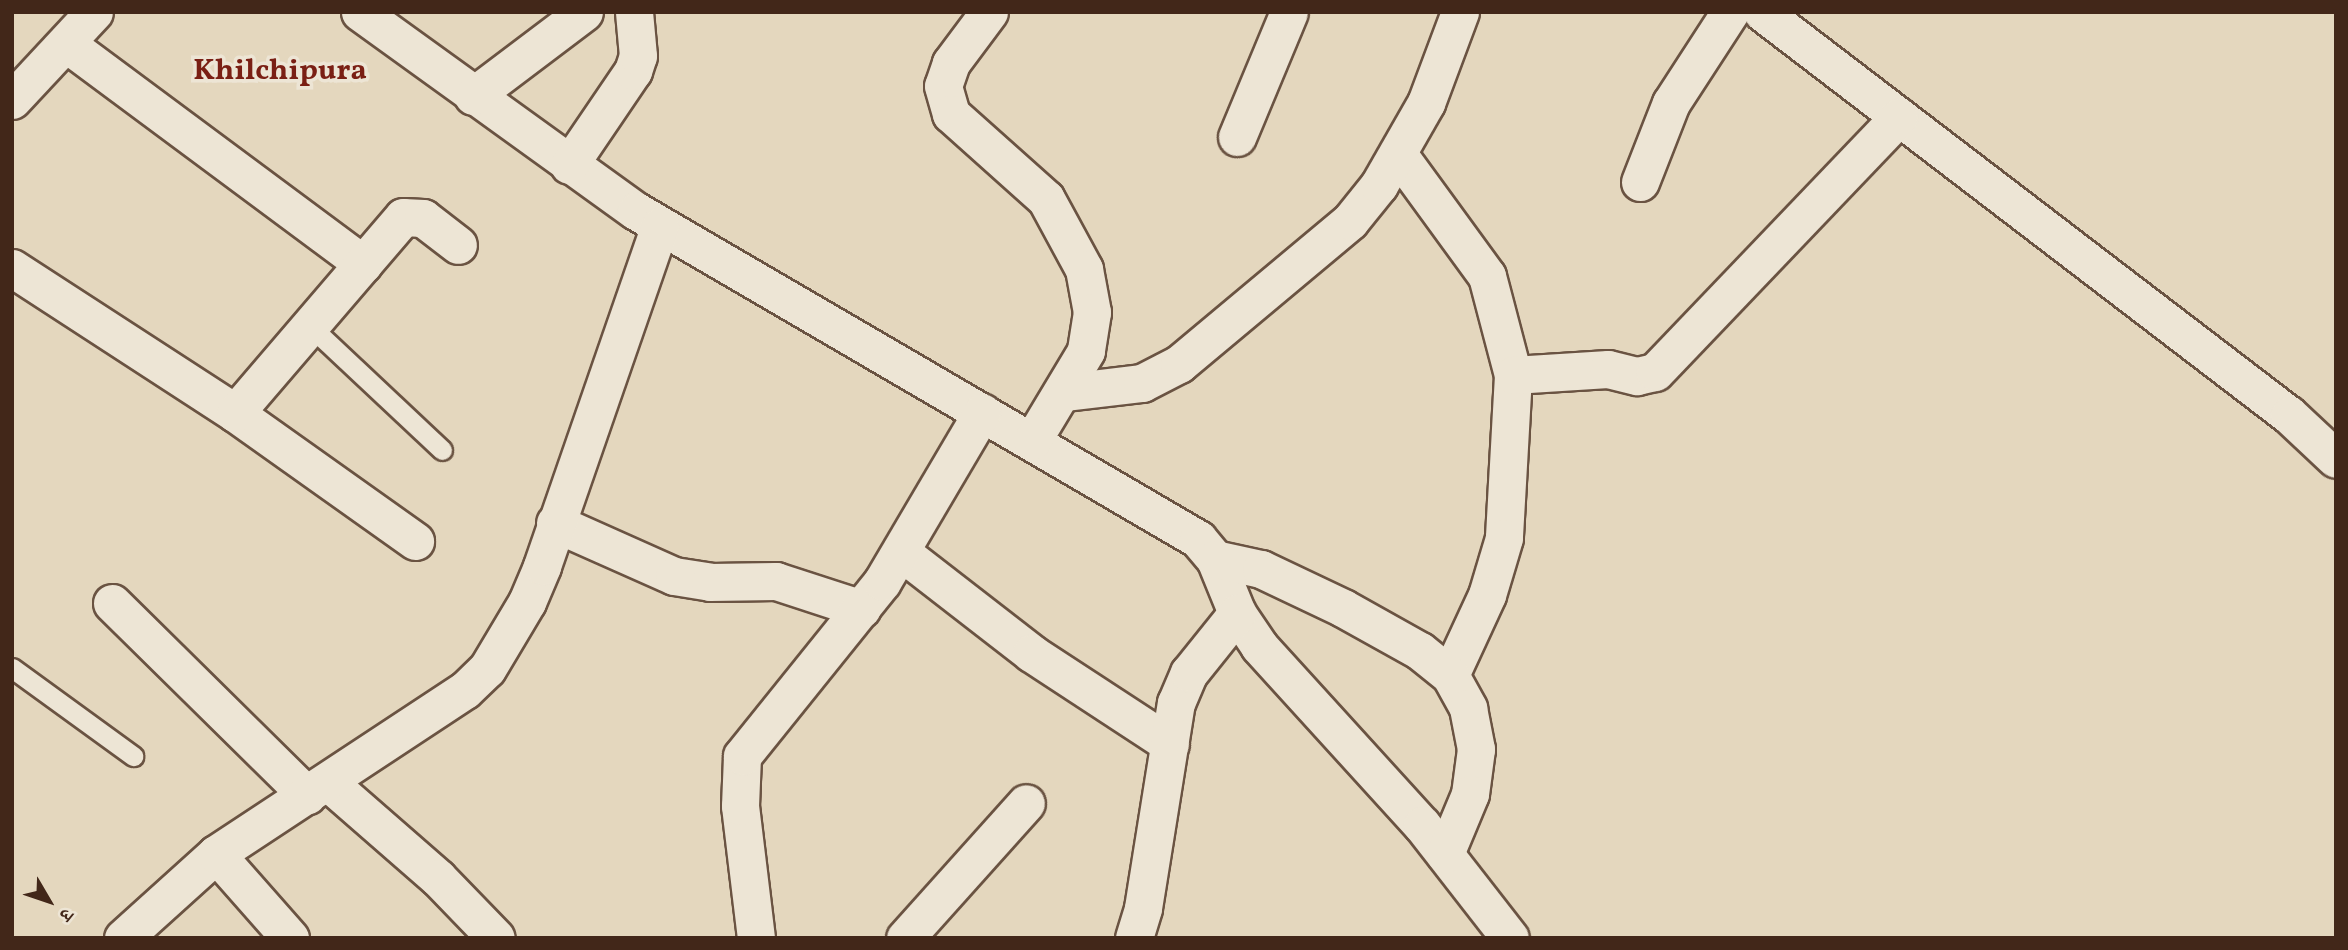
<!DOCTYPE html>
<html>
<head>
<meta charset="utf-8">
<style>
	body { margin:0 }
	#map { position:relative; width:2348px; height:950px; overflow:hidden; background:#e4d7be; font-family:Vollkorn,"Noto Serif Devanagari",serif }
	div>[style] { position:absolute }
	.roads { filter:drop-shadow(2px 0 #6a5342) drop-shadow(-2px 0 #6a5342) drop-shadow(0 2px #6a5342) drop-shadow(0 -2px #6a5342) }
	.service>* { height:19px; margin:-9.5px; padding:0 9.5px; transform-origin:9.5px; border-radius:9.5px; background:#ede5d5 }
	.minor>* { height:37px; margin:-18.5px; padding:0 18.5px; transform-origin:18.5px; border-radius:18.5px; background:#ede5d5 }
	span { translate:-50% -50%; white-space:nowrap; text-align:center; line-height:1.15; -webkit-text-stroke:7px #ede5d5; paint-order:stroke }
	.quarter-label { font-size:30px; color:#7a1f14; font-weight:700 }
	.frame { position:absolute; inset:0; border:14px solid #422719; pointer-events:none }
	.north { position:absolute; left:14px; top:866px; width:70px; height:70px; -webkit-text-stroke:5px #ede5d5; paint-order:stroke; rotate:129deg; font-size:19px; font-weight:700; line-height:28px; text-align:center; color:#422719 }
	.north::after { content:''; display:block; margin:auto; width:24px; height:32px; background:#422719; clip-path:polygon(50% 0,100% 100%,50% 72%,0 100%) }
</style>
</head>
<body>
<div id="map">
	<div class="roads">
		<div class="service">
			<div style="left:310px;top:326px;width:181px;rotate:43.2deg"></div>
			<div style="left:12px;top:668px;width:150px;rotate:36deg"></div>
		</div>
		<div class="minor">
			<div style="left:360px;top:12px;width:340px;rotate:35.8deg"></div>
			<div style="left:636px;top:211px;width:651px;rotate:30.27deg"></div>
			<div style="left:1198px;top:539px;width:26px;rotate:50deg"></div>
			<div style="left:1215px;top:559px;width:58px;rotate:67.8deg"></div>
			<div style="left:1237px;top:613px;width:40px;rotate:56deg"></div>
			<div style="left:1259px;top:646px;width:242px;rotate:47.7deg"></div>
			<div style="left:1422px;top:825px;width:143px;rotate:52.1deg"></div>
			<div style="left:989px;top:12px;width:64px;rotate:126.7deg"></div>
			<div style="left:951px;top:63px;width:24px;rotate:109deg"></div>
			<div style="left:943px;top:86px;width:29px;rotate:74deg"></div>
			<div style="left:951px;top:114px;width:127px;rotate:41.8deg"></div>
			<div style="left:1046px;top:199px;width:80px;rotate:61.5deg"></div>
			<div style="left:1084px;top:269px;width:44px;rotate:79.5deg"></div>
			<div style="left:1092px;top:312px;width:39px;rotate:99deg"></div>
			<div style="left:1086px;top:351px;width:105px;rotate:121deg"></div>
			<div style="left:1762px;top:12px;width:663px;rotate:37.41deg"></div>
			<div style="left:2289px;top:415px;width:64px;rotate:43.1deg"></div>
			<div style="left:67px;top:44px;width:369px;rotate:36.6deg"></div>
			<div style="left:473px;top:96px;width:139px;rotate:-37.1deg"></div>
			<div style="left:12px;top:100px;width:120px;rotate:-47deg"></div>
			<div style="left:1237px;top:137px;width:135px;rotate:-67.4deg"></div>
			<div style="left:1398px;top:154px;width:151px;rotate:53.9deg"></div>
			<div style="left:1487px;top:276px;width:102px;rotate:75.3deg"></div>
			<div style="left:1513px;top:375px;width:163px;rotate:93.2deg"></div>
			<div style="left:1504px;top:538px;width:59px;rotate:106.6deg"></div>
			<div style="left:1487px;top:595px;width:88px;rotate:114.8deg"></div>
			<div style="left:569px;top:165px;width:114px;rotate:-55.8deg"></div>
			<div style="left:633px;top:71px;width:16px;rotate:-72deg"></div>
			<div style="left:638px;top:56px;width:44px;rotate:-95.2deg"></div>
			<div style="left:1640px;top:182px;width:85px;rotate:-68.6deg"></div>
			<div style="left:1671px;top:103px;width:108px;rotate:-57deg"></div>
			<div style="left:12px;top:268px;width:266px;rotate:33deg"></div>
			<div style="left:235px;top:413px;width:221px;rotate:35.4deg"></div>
			<div style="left:1513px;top:375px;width:95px;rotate:-3.6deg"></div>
			<div style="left:1608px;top:369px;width:30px;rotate:14deg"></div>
			<div style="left:1637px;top:376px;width:18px;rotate:-13deg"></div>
			<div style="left:1655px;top:372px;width:353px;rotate:-46.3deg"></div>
			<div style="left:1066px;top:392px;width:77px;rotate:-6.8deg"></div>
			<div style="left:1142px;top:383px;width:42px;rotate:-27.2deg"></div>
			<div style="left:1179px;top:364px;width:223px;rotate:-39.9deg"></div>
			<div style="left:1350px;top:221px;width:46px;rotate:-51.1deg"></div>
			<div style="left:1379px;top:185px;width:95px;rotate:-60.2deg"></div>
			<div style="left:1426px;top:103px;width:97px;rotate:-69.5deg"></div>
			<div style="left:235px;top:413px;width:258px;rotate:-49.4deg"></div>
			<div style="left:403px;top:217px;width:20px;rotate:3deg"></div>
			<div style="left:423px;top:218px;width:44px;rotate:37.6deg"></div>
			<div style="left:555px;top:523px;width:130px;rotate:24deg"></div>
			<div style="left:674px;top:576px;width:36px;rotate:9deg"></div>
			<div style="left:710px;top:582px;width:66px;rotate:-0.9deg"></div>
			<div style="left:776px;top:581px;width:90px;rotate:18deg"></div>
			<div style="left:901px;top:552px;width:165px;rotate:37.8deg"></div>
			<div style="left:1031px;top:653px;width:166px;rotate:33.2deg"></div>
			<div style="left:1215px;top:559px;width:47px;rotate:12.3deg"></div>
			<div style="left:1261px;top:569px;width:91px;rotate:25.4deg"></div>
			<div style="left:1343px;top:608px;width:88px;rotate:29.2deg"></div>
			<div style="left:1420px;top:651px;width:38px;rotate:39deg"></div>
			<div style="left:1450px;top:675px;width:38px;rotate:61deg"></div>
			<div style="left:1468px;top:708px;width:42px;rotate:79deg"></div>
			<div style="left:1476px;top:749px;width:45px;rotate:97.6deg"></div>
			<div style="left:1470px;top:794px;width:65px;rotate:112.6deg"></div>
			<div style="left:112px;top:603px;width:274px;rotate:44.6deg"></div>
			<div style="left:328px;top:782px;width:146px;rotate:41.1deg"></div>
			<div style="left:438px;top:878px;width:83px;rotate:46deg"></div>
			<div style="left:216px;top:854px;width:112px;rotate:48.6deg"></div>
			<div style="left:123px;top:938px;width:125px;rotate:-42.1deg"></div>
			<div style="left:216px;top:854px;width:298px;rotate:-33.4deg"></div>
			<div style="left:465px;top:690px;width:30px;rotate:-44deg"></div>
			<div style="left:487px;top:669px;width:78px;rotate:-59.2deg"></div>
			<div style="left:527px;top:602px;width:39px;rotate:-67deg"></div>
			<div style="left:542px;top:566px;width:360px;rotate:-70.9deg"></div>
			<div style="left:756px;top:938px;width:133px;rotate:-96.9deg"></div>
			<div style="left:740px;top:806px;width:50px;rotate:-87.7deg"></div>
			<div style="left:742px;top:756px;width:223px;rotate:-51.2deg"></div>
			<div style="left:882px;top:582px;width:197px;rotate:-59.5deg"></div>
			<div style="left:905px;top:938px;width:181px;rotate:-48.1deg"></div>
			<div style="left:1134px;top:938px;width:31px;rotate:-73deg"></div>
			<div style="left:1143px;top:908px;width:208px;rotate:-80.9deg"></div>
			<div style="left:1176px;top:703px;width:33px;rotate:-67deg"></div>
			<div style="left:1189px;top:673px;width:77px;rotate:-51.3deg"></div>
		</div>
	</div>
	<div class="quarter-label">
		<span style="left:280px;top:71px">Khilchipura</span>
	</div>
	<div class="frame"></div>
	<div class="north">उ</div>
</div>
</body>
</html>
